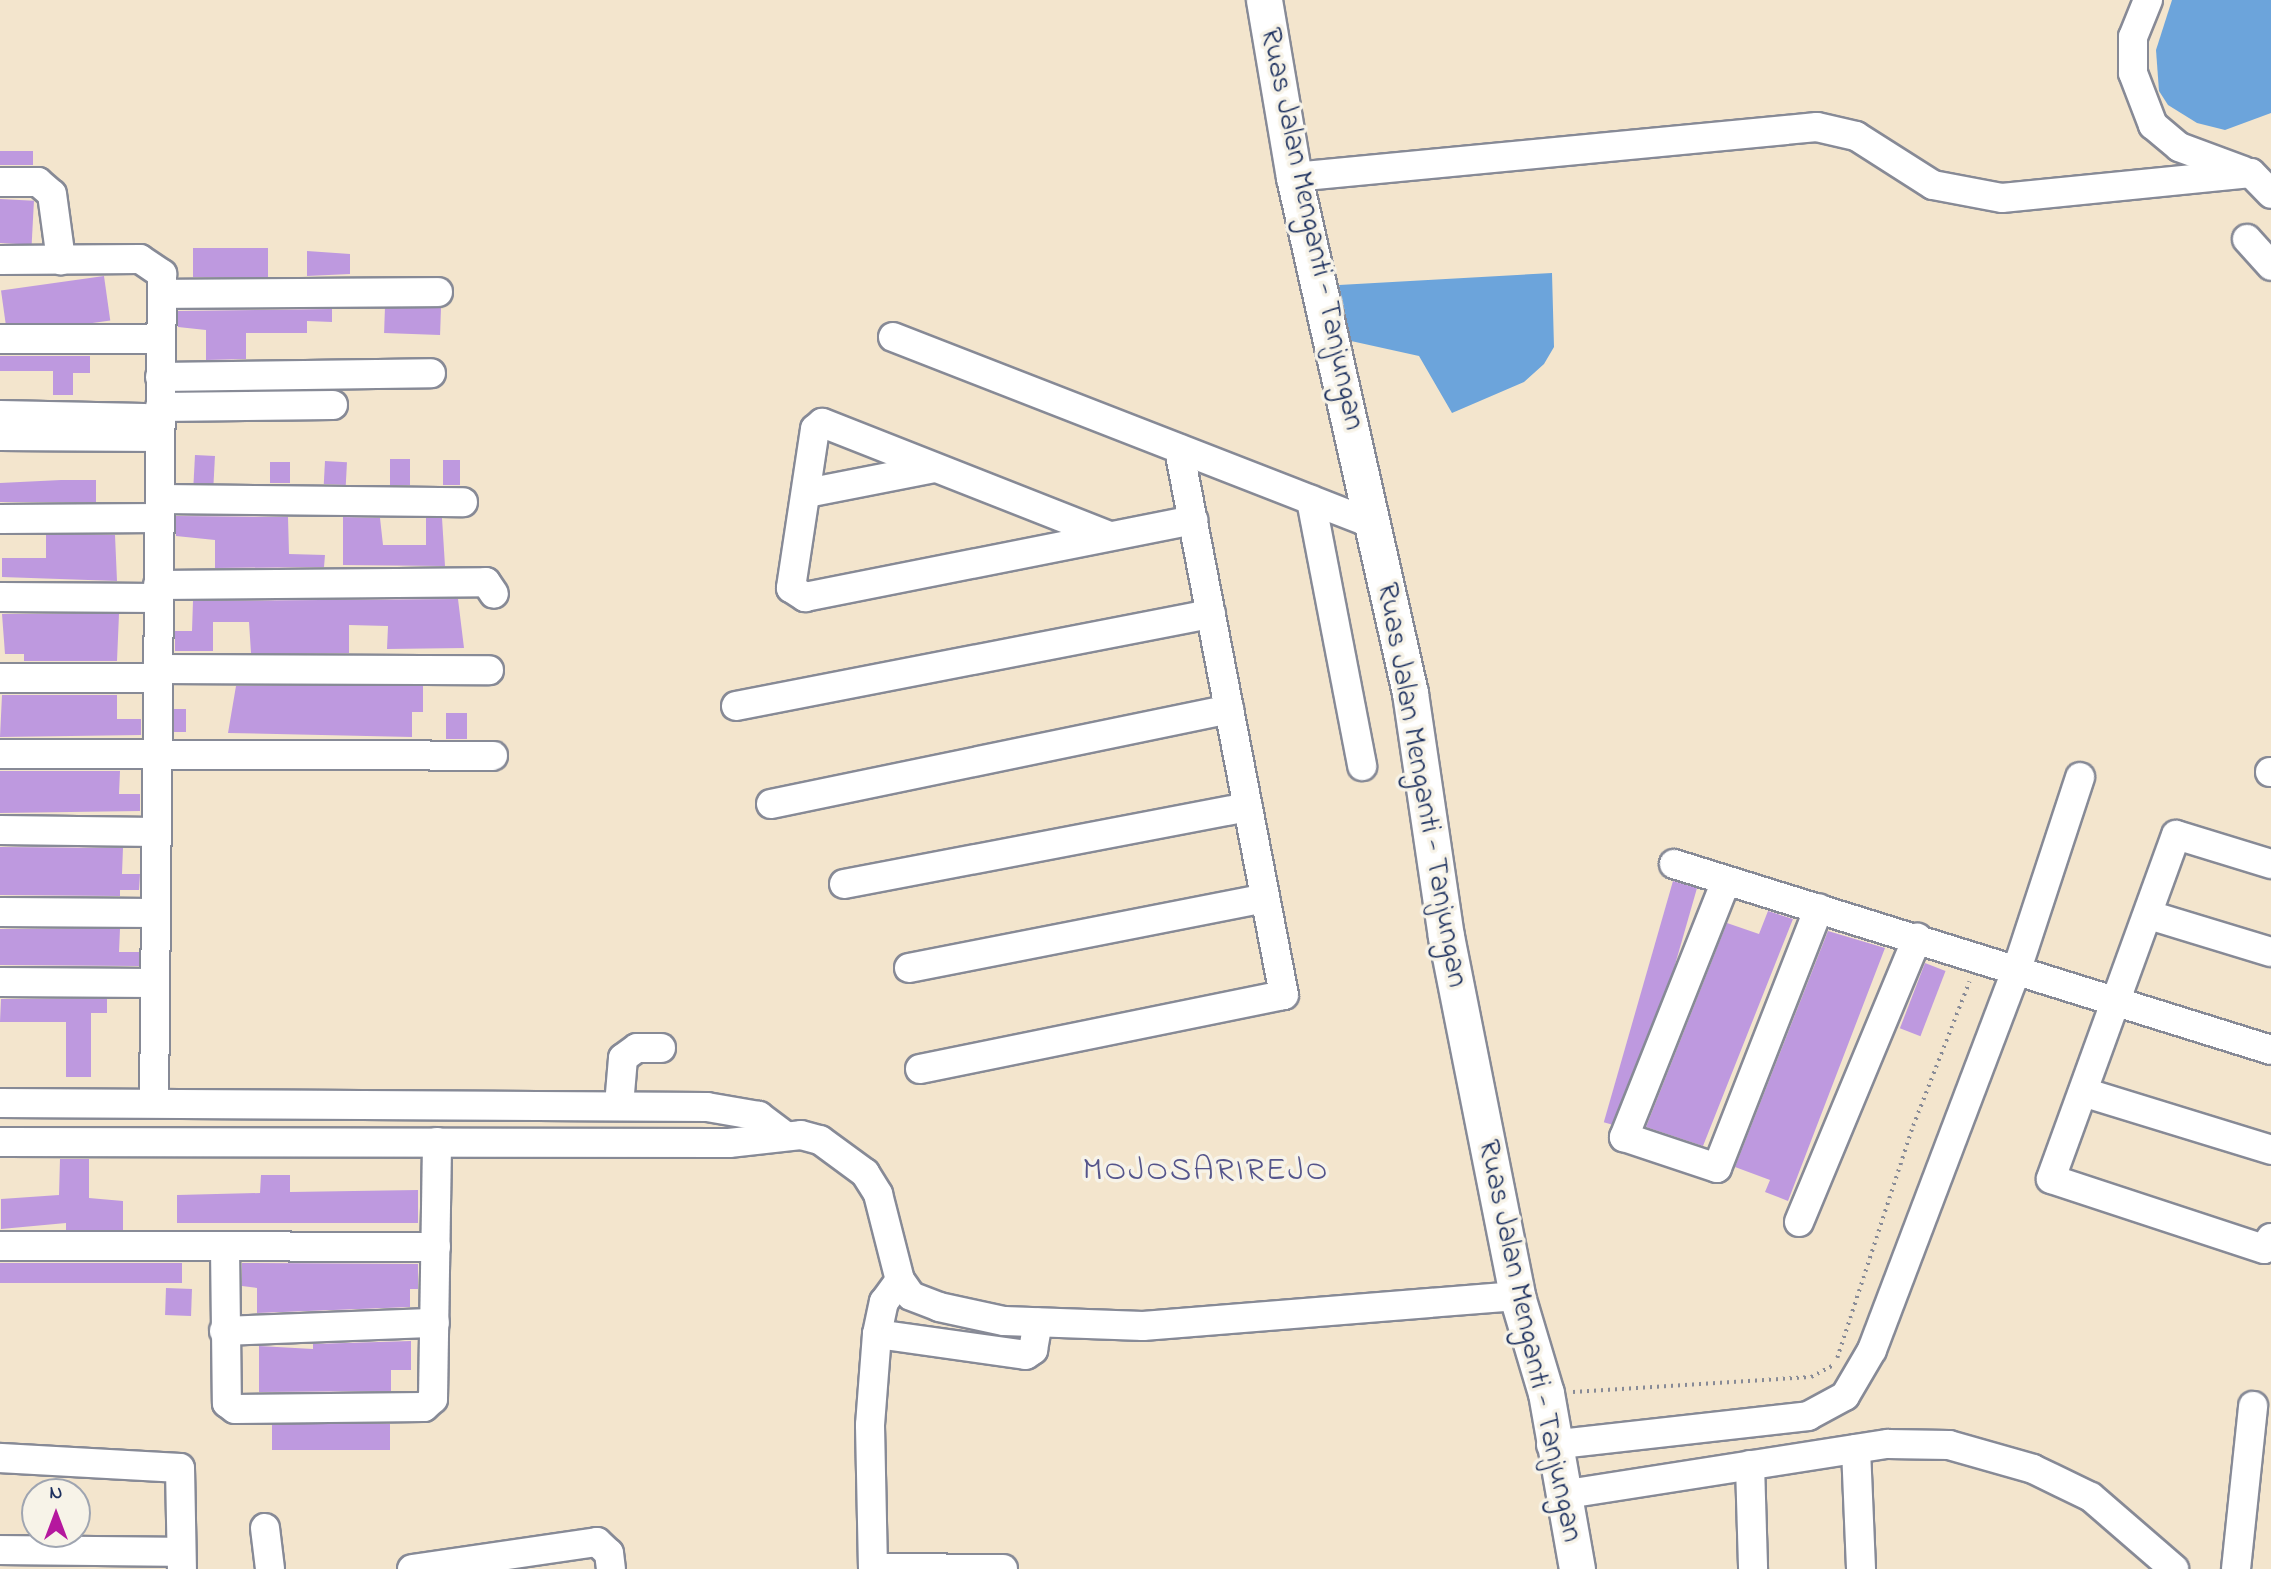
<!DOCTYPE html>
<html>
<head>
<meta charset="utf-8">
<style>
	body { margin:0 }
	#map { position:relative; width:2271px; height:1569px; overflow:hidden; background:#f3e5cd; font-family:"Indie Flower",sans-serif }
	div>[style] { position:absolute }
	.water>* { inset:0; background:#6ca4db }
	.building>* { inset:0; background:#be99df; transform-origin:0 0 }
	.path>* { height:3.5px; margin-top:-1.75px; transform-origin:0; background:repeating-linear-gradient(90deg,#878a96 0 2px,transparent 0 7px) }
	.roads { filter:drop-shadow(2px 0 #878a96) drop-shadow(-2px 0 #878a96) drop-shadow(0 2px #878a96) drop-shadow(0 -2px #878a96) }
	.minor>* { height:28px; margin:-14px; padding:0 14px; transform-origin:14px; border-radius:14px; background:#fff }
	.major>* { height:35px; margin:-17.5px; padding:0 17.5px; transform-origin:17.5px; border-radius:17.5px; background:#fff }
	span { translate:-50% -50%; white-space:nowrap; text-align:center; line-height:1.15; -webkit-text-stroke:7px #f7f3e8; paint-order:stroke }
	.street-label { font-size:30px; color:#1b2f5e }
	.quarter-label { font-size:33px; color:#54548b; letter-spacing:2px }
	.north { position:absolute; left:21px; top:1478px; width:70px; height:70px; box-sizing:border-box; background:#f7f3e8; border:2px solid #9fa5b1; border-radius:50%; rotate:0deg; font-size:19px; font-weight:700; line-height:28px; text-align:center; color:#1b2f5e }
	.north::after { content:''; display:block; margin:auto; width:24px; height:32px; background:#b5179e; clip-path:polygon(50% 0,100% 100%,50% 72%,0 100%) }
</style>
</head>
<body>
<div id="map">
	<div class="water">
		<div style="clip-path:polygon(2172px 0,2271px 0,2271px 113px,2225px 130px,2197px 123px,2168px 105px,2159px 91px,2156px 50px)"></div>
		<div style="clip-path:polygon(1552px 273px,1554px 347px,1544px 364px,1524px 382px,1452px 413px,1419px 356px,1351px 341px,1339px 285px)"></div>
	</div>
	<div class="building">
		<div style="left:0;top:151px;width:33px;height:14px"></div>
		<div style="left:0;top:199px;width:34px;height:44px;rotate:3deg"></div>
		<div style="left:268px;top:248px;width:29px;height:75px;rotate:90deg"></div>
		<div style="clip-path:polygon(307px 251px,350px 254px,350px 274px,307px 276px)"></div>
		<div style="left:104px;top:276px;width:45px;height:104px;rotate:82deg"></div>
		<div style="left:441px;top:308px;width:27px;height:56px;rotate:92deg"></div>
		<div style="clip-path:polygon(332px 309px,332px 322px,307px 321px,307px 333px,246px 333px,246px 359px,206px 360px,206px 330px,178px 327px,178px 311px)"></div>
		<div style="clip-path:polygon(0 356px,90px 356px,90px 373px,73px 373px,73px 395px,53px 395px,53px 371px,0 371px)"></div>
		<div style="left:195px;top:455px;width:20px;height:28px;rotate:3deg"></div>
		<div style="left:390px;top:459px;width:20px;height:26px"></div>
		<div style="left:443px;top:460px;width:17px;height:25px"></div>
		<div style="left:325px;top:461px;width:22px;height:23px;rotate:3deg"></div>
		<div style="left:270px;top:462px;width:20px;height:21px"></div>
		<div style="clip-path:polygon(61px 480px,96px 480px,96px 502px,0 502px,0 483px)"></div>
		<div style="clip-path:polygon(176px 516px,288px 517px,289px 554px,325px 555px,324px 567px,215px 568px,215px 540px,176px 536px)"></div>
		<div style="clip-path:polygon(343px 517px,380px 518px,383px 545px,426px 545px,426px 518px,442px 518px,445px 566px,343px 565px)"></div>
		<div style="clip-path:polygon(46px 535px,115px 535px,117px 581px,2px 577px,2px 558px,46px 558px)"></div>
		<div style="clip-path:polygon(458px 599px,464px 648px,387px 649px,388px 626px,349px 625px,349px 653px,251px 653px,249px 622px,213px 622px,213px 651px,175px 651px,175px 631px,192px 631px,193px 601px)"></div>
		<div style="clip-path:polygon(2px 614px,119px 614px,117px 661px,24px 661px,24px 654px,5px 654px)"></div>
		<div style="clip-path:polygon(236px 686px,423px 686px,423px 712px,412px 712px,412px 737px,228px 733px)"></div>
		<div style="clip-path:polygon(2px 695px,117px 695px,117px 719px,141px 719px,141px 735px,0 737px)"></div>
		<div style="left:174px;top:709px;width:12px;height:23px"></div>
		<div style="left:446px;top:713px;width:21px;height:26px"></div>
		<div style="clip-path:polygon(0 771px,120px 771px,119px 794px,140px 794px,140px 811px,0 813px)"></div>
		<div style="clip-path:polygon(0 847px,123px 848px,122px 874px,140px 874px,139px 890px,120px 890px,120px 896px,0 895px)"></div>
		<div style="left:1673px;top:881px;width:25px;height:251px;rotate:16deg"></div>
		<div style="clip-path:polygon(1768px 911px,1793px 919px,1703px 1146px,1646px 1127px,1727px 923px,1759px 934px)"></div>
		<div style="clip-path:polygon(0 929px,120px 929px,119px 952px,139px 952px,139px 966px,0 965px)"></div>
		<div style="clip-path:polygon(1828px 931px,1885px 948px,1788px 1201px,1765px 1192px,1770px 1180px,1735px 1167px)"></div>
		<div style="left:1925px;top:963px;width:22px;height:70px;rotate:21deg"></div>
		<div style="clip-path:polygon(1px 999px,107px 999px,107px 1013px,91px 1013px,91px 1077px,66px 1077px,66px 1022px,0 1022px)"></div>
		<div style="clip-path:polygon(60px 1159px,89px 1159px,89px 1198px,123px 1201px,123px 1230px,66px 1230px,66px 1223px,1px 1229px,1px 1199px,59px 1195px)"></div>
		<div style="clip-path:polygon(261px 1175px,290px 1175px,290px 1192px,418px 1190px,418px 1223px,177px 1223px,177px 1195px,260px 1193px)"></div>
		<div style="left:0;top:1263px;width:182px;height:20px"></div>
		<div style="clip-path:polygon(242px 1263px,418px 1264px,418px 1289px,410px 1289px,410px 1307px,257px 1313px,257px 1288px,242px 1286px)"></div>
		<div style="left:166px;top:1288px;width:26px;height:27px;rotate:2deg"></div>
		<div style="clip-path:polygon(411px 1341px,411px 1370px,391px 1370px,391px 1391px,259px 1392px,259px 1346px,313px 1349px,313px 1344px)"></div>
		<div style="left:390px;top:1424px;width:26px;height:118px;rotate:90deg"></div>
	</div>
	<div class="path">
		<div style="left:1837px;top:1358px;width:244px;rotate:-71.9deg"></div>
		<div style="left:1913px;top:1126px;width:155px;rotate:-68.7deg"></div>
		<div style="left:1573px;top:1392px;width:238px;rotate:-3.6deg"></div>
		<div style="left:1811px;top:1377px;width:26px;rotate:-28deg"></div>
	</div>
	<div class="roads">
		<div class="minor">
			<div style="left:2148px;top:0;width:40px;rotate:112deg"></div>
			<div style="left:2133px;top:37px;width:36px;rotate:90deg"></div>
			<div style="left:2133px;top:73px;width:56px;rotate:69deg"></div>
			<div style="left:2153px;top:125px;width:34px;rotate:40deg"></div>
			<div style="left:2179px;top:147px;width:69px;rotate:20.3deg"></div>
			<div style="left:1294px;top:177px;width:525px;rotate:-5.46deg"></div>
			<div style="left:1817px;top:127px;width:40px;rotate:13deg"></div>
			<div style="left:1856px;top:136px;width:91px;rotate:32.5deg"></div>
			<div style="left:1933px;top:185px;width:70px;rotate:10.7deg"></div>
			<div style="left:2002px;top:198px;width:250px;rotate:-5.7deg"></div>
			<div style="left:2251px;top:173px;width:29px;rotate:46deg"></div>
			<div style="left:0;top:182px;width:38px"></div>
			<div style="left:38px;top:182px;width:18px;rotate:41deg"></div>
			<div style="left:52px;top:194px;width:67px;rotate:82.2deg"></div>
			<div style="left:2247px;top:239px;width:36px;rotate:48deg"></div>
			<div style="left:0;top:260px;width:140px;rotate:-0.4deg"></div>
			<div style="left:140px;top:259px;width:27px;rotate:34deg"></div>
			<div style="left:162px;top:274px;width:829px;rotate:90.55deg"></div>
			<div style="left:162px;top:294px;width:276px;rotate:-0.4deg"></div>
			<div style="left:893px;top:337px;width:515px;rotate:21.29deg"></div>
			<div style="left:0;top:339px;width:160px"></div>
			<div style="left:160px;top:377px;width:271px;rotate:-0.8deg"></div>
			<div style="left:160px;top:407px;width:173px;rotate:-0.7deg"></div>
			<div style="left:0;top:415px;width:144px;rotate:1.2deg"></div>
			<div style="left:0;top:436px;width:160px;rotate:0.4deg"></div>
			<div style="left:807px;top:493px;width:130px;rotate:-11.1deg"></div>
			<div style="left:162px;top:499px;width:301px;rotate:0.6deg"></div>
			<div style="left:1311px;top:500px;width:271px;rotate:79.1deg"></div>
			<div style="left:0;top:519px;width:160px;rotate:-0.4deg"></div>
			<div style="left:1107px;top:535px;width:306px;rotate:-158.5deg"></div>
			<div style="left:822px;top:423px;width:9px;rotate:139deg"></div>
			<div style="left:815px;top:429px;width:161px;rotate:98.6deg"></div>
			<div style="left:791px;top:588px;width:17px;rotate:33deg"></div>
			<div style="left:805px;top:597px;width:396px;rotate:-11.2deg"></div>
			<div style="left:158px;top:585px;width:328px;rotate:-0.5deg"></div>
			<div style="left:486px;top:582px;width:14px;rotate:56deg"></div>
			<div style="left:0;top:597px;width:158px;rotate:0.4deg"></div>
			<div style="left:157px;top:669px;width:332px;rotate:0.2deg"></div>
			<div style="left:0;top:678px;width:156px"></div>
			<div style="left:736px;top:706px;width:484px;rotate:-11deg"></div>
			<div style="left:0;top:754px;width:493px;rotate:0.2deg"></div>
			<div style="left:2270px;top:772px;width:1px"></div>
			<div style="left:771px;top:804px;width:468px;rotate:-11.7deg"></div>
			<div style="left:0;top:830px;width:156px;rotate:0.7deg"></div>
			<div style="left:1674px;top:864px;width:625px;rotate:17.3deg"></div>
			<div style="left:2271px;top:864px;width:99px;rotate:-163deg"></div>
			<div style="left:2176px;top:835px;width:366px;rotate:110deg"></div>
			<div style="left:2051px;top:1179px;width:224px;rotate:18.2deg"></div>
			<div style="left:2264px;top:1249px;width:13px;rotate:-58deg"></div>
			<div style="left:1726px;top:881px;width:276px;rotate:111.7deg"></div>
			<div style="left:1624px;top:1137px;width:98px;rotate:18.4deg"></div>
			<div style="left:1717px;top:1168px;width:279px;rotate:-68.6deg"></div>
			<div style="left:844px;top:884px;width:411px;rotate:-10.8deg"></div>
			<div style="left:0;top:912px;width:154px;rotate:0.4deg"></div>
			<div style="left:2149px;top:915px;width:127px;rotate:16.9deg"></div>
			<div style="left:909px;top:968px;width:363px;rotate:-11.1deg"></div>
			<div style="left:0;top:982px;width:153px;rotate:0.4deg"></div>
			<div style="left:920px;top:1069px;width:371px;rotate:-11.5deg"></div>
			<div style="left:1284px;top:995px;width:556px;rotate:-100.89deg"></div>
			<div style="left:2083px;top:1092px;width:197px;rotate:17.1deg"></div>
			<div style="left:0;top:1103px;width:707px;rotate:0.32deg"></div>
			<div style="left:707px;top:1107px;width:53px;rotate:9.8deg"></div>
			<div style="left:759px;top:1116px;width:30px;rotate:37deg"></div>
			<div style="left:619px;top:1105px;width:47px;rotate:-85.1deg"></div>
			<div style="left:623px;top:1058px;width:17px;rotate:-36deg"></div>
			<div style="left:637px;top:1048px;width:24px"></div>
			<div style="left:0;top:1142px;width:729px;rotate:0.08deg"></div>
			<div style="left:729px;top:1143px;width:72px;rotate:-6.3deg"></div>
			<div style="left:801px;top:1135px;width:20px;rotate:15deg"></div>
			<div style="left:820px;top:1140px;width:56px;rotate:36.3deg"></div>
			<div style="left:865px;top:1173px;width:25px;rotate:58deg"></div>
			<div style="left:878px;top:1194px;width:89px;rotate:75.7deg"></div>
			<div style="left:900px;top:1280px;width:19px;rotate:55deg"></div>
			<div style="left:911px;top:1296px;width:30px;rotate:21deg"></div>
			<div style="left:939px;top:1307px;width:66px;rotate:12.2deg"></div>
			<div style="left:1004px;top:1321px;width:139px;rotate:2.1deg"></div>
			<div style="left:1143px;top:1326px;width:375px;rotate:-4.6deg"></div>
			<div style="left:1799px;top:1222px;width:308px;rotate:-67.4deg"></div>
			<div style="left:0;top:1246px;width:436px;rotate:0.1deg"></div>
			<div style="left:225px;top:1248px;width:155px;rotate:89.3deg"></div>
			<div style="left:227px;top:1403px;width:10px;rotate:37deg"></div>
			<div style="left:235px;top:1409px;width:189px;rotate:-0.6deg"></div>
			<div style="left:424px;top:1407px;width:12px;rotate:-42deg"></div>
			<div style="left:433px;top:1399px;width:257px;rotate:-89.1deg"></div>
			<div style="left:224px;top:1331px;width:211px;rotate:-2.2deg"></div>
			<div style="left:877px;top:1334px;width:150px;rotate:8deg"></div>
			<div style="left:1026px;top:1355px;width:9px;rotate:-36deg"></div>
			<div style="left:1033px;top:1350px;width:28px;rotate:-80deg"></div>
			<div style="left:1551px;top:1445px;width:259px;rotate:-6.4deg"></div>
			<div style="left:1808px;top:1416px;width:42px;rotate:-28.4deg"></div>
			<div style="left:1845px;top:1396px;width:53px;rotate:-59.6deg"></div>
			<div style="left:1872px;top:1350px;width:408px;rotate:-69.2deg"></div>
			<div style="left:2017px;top:969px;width:202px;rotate:-71.8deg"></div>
			<div style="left:1856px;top:1449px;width:120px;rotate:87.6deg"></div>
			<div style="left:0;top:1458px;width:180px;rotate:3.2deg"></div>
			<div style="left:180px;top:1468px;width:101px;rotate:88.9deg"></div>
			<div style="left:1750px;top:1465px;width:104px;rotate:88.3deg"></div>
			<div style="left:1561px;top:1495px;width:331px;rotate:-8.9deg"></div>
			<div style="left:1888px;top:1444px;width:61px;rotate:0.9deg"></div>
			<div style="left:1949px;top:1445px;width:87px;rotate:15.9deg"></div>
			<div style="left:2033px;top:1469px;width:64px;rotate:25.8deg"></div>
			<div style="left:2091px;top:1497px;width:110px;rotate:40.9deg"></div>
			<div style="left:265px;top:1528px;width:41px;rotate:83deg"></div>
			<div style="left:0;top:1550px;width:179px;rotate:0.6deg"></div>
			<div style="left:873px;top:1568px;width:130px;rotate:0.4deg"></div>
			<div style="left:412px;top:1569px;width:187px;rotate:-8.3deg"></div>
			<div style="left:597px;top:1542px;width:16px;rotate:43deg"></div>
			<div style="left:609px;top:1553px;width:16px;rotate:83deg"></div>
			<div style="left:873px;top:1569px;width:144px;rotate:-91.2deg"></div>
			<div style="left:870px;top:1425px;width:91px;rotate:-85.6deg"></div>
			<div style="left:877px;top:1334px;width:33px;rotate:-78deg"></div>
			<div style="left:884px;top:1302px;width:27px;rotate:-54deg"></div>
			<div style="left:2236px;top:1569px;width:164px;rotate:-84deg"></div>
		</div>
		<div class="major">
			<div style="left:1264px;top:0;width:180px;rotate:80.4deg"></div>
			<div style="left:1294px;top:177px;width:529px;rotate:77.33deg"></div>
			<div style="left:1410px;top:693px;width:246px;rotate:81.6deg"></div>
			<div style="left:1446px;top:936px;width:367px;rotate:78.8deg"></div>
			<div style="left:1517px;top:1296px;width:101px;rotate:73.4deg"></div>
			<div style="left:1546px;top:1393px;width:179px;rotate:80deg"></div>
		</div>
	</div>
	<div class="street-label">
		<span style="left:1311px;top:229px;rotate:78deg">Ruas Jalan Menganti - Tanjungan</span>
		<span style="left:1421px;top:785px;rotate:80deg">Ruas Jalan Menganti - Tanjungan</span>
		<span style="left:1529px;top:1341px;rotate:78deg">Ruas Jalan Menganti - Tanjungan</span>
	</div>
	<div class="quarter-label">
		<span style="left:1206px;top:1172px">MOJOSARIREJO</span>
	</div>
	<div class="north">N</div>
</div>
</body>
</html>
